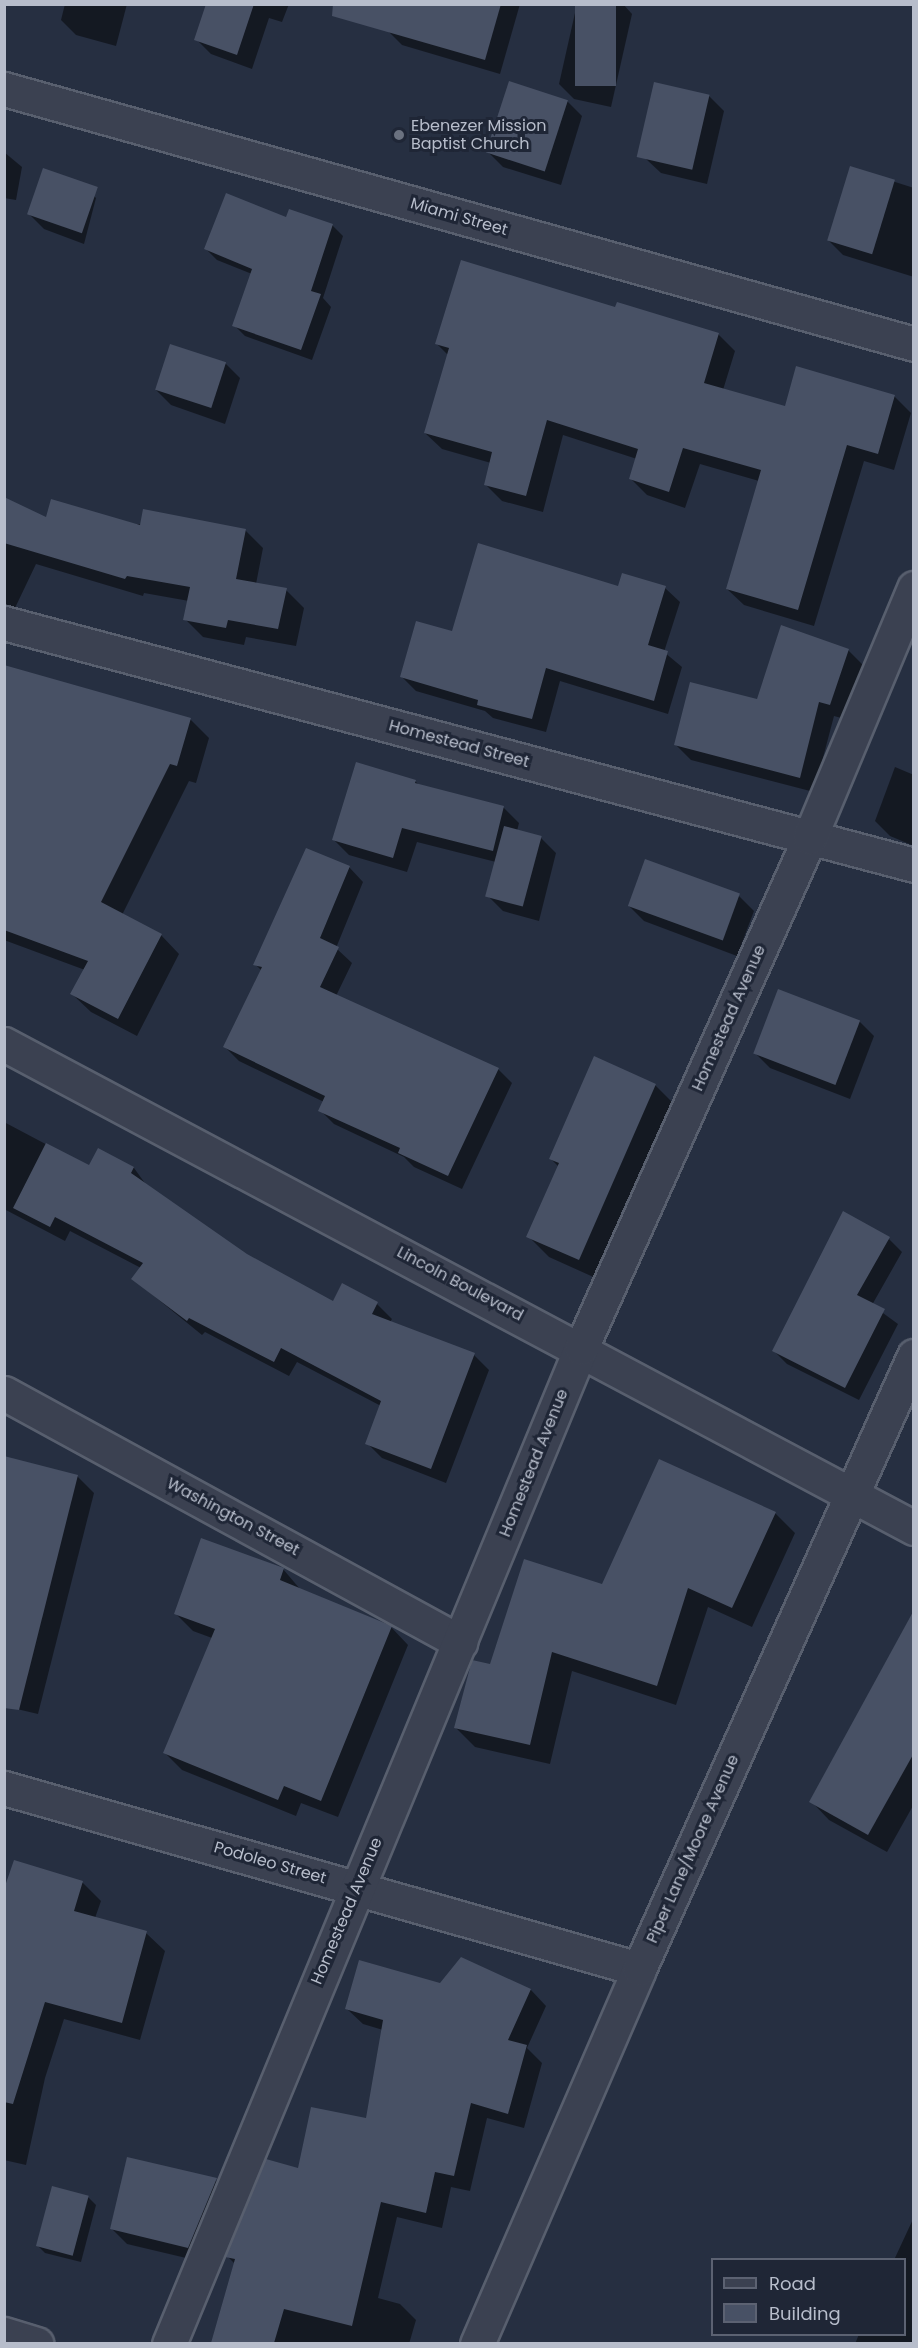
<!DOCTYPE html>
<html>
<head>
<meta charset="utf-8">
<style>
	body { margin:0 }
	#map { position:relative; width:918px; height:2348px; overflow:hidden; background:#262f41; font-family:Poppins,sans-serif }
	div>[style] { position:absolute }
	.shadow>* { inset:0; background:#0007 }
	.building>* { inset:0; background:#485165; transform-origin:0 0 }
	.roads { filter:drop-shadow(2px 0 #585f6e) drop-shadow(-2px 0 #585f6e) drop-shadow(0 2px #585f6e) drop-shadow(0 -2px #585f6e) }
	.minor>* { height:33px; margin:-16.5px; padding:0 16.5px; transform-origin:16.5px; border-radius:16.5px; background:#3b4151 }
	.dots>* { width:16px; height:16px; translate:-50% -50%; box-sizing:border-box; border:3px solid #1f2636; border-radius:50% }
	span { translate:-50% -50%; white-space:nowrap; text-align:center; line-height:1.15; -webkit-text-stroke:6px #1f2636; paint-order:stroke }
	.poi-label { font-size:16px; color:#b7bdcb }
	.left { translate:0 -50%; text-align:left }
	.street-label { font-size:16px; color:#b7bdcb }
	.frame { position:absolute; inset:0; border:6px solid #b7bdcb; pointer-events:none }
	.legend { position:absolute; left:711px; top:2258px; width:195px; height:78px; box-sizing:border-box; background:#1f2636; border:2px solid #5c6272; margin:0; padding:8px 10px; list-style:none; font-size:18px; color:#b7bdcb }
	.legend li { display:flex; align-items:center; gap:12px; height:30px }
	.legend b { width:30px; border:2px solid #5c6272 }
</style>
</head>
<body>
<div id="map">
	<div class="shadow">
		<div style="clip-path:polygon(65px 4px,127px 4px,116px 46px,76px 35px,61px 20px)"></div>
		<div style="clip-path:polygon(208px 4px,289px 4px,282px 22px,269px 18px,252px 69px,211px 54px,196px 39px)"></div>
		<div style="clip-path:polygon(394px 4px,520px 4px,500px 74px,402px 45px,387px 30px)"></div>
		<div style="clip-path:polygon(577px 4px,623px 4px,632px 14px,611px 107px,574px 99px,559px 84px)"></div>
		<div style="clip-path:polygon(709px 96px,724px 111px,707px 184px,661px 173px,646px 159px)"></div>
		<div style="clip-path:polygon(567px 101px,582px 116px,561px 185px,503px 167px,488px 152px)"></div>
		<div style="clip-path:polygon(4px 152px,22px 167px,16px 200px,4px 198px)"></div>
		<div style="clip-path:polygon(851px 168px,914px 188px,914px 277px,843px 255px,828px 240px)"></div>
		<div style="clip-path:polygon(81px 183px,96px 198px,84px 244px,44px 229px,29px 214px)"></div>
		<div style="clip-path:polygon(287px 219px,332px 225px,343px 236px,323px 298px,331px 307px,312px 360px,245px 336px,234px 325px,252px 274px,217px 260px,206px 249px)"></div>
		<div style="clip-path:polygon(616px 309px,718px 334px,735px 351px,723px 390px,786px 408px,894px 396px,911px 413px,894px 470px,864px 461px,814px 626px,744px 605px,727px 589px,759px 481px,700px 464px,685px 508px,647px 495px,631px 479px,637px 459px,563px 435px,543px 512px,502px 501px,485px 484px,491px 463px,442px 449px,425px 433px,448px 355px,437px 344px)"></div>
		<div style="clip-path:polygon(225px 363px,240px 378px,225px 424px,171px 405px,156px 390px)"></div>
		<div style="clip-path:polygon(4px 498px,47px 519px,245px 530px,263px 548px,256px 584px,286px 590px,304px 608px,296px 646px,246px 637px,244px 645px,203px 637px,185px 619px,189px 601px,144px 593px,143px 596px,36px 564px,4px 631px)"></div>
		<div style="clip-path:polygon(619px 588px,665px 588px,680px 602px,664px 652px,682px 667px,668px 714px,560px 681px,546px 732px,493px 718px,485px 711px,416px 691px,402px 677px)"></div>
		<div style="clip-path:polygon(848px 650px,863px 665px,845px 719px,834px 716px,814px 792px,691px 760px,676px 745px)"></div>
		<div style="clip-path:polygon(4px 666px,190px 719px,209px 738px,196px 783px,189px 781px,122px 915px,161px 935px,179px 954px,137px 1036px,91px 1012px,72px 994px,85px 970px,4px 940px)"></div>
		<div style="clip-path:polygon(895px 767px,914px 775px,914px 846px,890px 836px,875px 821px)"></div>
		<div style="clip-path:polygon(415px 781px,420px 786px,504px 808px,519px 823px,517px 831px,541px 838px,556px 853px,539px 921px,503px 911px,488px 896px,496px 862px,417px 842px,407px 872px,349px 855px,334px 840px)"></div>
		<div style="clip-path:polygon(349px 867px,363px 882px,336px 948px,352px 963px,336px 996px,498px 1069px,512px 1083px,462px 1189px,414px 1167px,404px 1157px,334px 1124px,320px 1110px,324px 1102px,239px 1061px,225px 1047px,262px 971px,255px 964px)"></div>
		<div style="clip-path:polygon(739px 896px,754px 911px,737px 956px,644px 921px,629px 906px)"></div>
		<div style="clip-path:polygon(859px 1021px,874px 1036px,850px 1099px,770px 1068px,755px 1053px)"></div>
		<div style="clip-path:polygon(655px 1085px,676px 1106px,600px 1280px,549px 1257px,528px 1236px,559px 1167px,550px 1158px)"></div>
		<div style="clip-path:polygon(4px 1122px,89px 1167px,98px 1150px,134px 1168px,147px 1186px,246px 1256px,333px 1303px,343px 1285px,377px 1304px,392px 1319px,390px 1322px,474px 1355px,489px 1370px,446px 1483px,382px 1458px,367px 1443px,381px 1406px,297px 1362px,289px 1376px,205px 1332px,202px 1335px,133px 1279px,141px 1268px,70px 1231px,65px 1241px,4px 1209px)"></div>
		<div style="clip-path:polygon(889px 1239px,902px 1252px,872px 1305px,898px 1324px,859px 1400px,787px 1364px,774px 1351px)"></div>
		<div style="clip-path:polygon(77px 1476px,94px 1493px,38px 1714px,4px 1706px)"></div>
		<div style="clip-path:polygon(775px 1513px,795px 1533px,752px 1627px,708px 1607px,676px 1705px,572px 1671px,550px 1764px,475px 1747px,455px 1727px,491px 1665px,603px 1586px)"></div>
		<div style="clip-path:polygon(283px 1569px,300px 1589px,391px 1627px,408px 1645px,338px 1817px,301px 1803px,296px 1816px,182px 1770px,165px 1753px,212px 1638px,193px 1631px,176px 1614px)"></div>
		<div style="clip-path:polygon(914px 1643px,914px 1804px,887px 1852px,829px 1820px,811px 1801px)"></div>
		<div style="clip-path:polygon(15px 1862px,83px 1883px,101px 1901px,95px 1918px,146px 1933px,165px 1951px,140px 2040px,64px 2019px,45px 2078px,26px 2165px,4px 2160px,4px 1894px)"></div>
		<div style="clip-path:polygon(461px 1959px,531px 1990px,546px 2006px,527px 2048px,542px 2063px,524px 2128px,487px 2118px,470px 2191px,451px 2187px,442px 2228px,397px 2217px,378px 2298px,400px 2304px,416px 2320px,409px 2344px,216px 2344px,213px 2341px,235px 2264px,227px 2256px,299px 2170px,368px 2119px,383px 2030px,363px 2024px,347px 2009px,441px 1985px)"></div>
		<div style="clip-path:polygon(128px 2159px,216px 2180px,231px 2195px,203px 2262px,127px 2244px,112px 2229px)"></div>
		<div style="clip-path:polygon(88px 2197px,96px 2205px,81px 2262px,45px 2253px,38px 2246px)"></div>
		<div style="clip-path:polygon(914px 2217px,914px 2344px,855px 2344px,859px 2334px,904px 2334px,904px 2260px,894px 2260px)"></div>
	</div>
	<div class="building">
		<div style="clip-path:polygon(206px 4px,254px 4px,237px 55px,194px 40px)"></div>
		<div style="clip-path:polygon(333px 4px,501px 4px,485px 60px,332px 16px)"></div>
		<div style="left:575px;top:4px;width:41px;height:82px"></div>
		<div style="left:509px;top:81px;width:62px;height:75px;rotate:18deg"></div>
		<div style="left:654px;top:82px;width:57px;height:77px;rotate:13deg"></div>
		<div style="left:850px;top:166px;width:47px;height:78px;rotate:17deg"></div>
		<div style="left:43px;top:168px;width:58px;height:49px;rotate:19deg"></div>
		<div style="clip-path:polygon(226px 193px,286px 217px,289px 209px,333px 224px,311px 291px,321px 294px,301px 350px,232px 326px,252px 269px,204px 249px)"></div>
		<div style="clip-path:polygon(461px 260px,615px 307px,617px 302px,719px 333px,704px 383px,785px 406px,796px 366px,895px 395px,878px 454px,847px 445px,798px 610px,726px 589px,761px 470px,683px 448px,669px 492px,629px 479px,638px 449px,547px 420px,526px 496px,484px 485px,492px 452px,424px 433px,449px 348px,435px 344px)"></div>
		<div style="left:170px;top:344px;width:59px;height:48px;rotate:18deg"></div>
		<div style="clip-path:polygon(4px 497px,46px 517px,51px 499px,140px 525px,143px 509px,246px 529px,236px 579px,287px 588px,278px 629px,228px 620px,226px 628px,183px 620px,190px 587px,127px 576px,125px 579px,4px 543px)"></div>
		<div style="clip-path:polygon(478px 543px,618px 586px,622px 573px,666px 586px,648px 645px,668px 651px,654px 701px,546px 668px,532px 719px,477px 705px,478px 700px,400px 677px,416px 621px,452px 631px)"></div>
		<div style="clip-path:polygon(781px 625px,849px 649px,830px 705px,819px 702px,800px 778px,674px 745px,690px 682px,757px 699px)"></div>
		<div style="clip-path:polygon(4px 665px,191px 718px,177px 766px,170px 764px,101px 902px,162px 934px,118px 1019px,70px 994px,88px 961px,4px 930px)"></div>
		<div style="clip-path:polygon(356px 762px,416px 780px,415px 783px,504px 806px,493px 851px,402px 828px,393px 858px,332px 840px)"></div>
		<div style="left:504px;top:826px;width:39px;height:73px;rotate:15deg"></div>
		<div style="clip-path:polygon(306px 848px,350px 866px,320px 938px,339px 947px,320px 987px,499px 1068px,448px 1176px,398px 1153px,400px 1148px,318px 1111px,325px 1096px,223px 1047px,262px 967px,253px 965px)"></div>
		<div style="left:645px;top:859px;width:101px;height:50px;rotate:20deg"></div>
		<div style="left:778px;top:989px;width:88px;height:69px;rotate:21deg"></div>
		<div style="clip-path:polygon(594px 1056px,656px 1084px,579px 1260px,526px 1237px,559px 1163px,549px 1159px)"></div>
		<div style="clip-path:polygon(46px 1143px,89px 1165px,98px 1148px,134px 1167px,131px 1173px,247px 1254px,333px 1301px,342px 1283px,378px 1302px,372px 1314px,475px 1353px,431px 1469px,365px 1444px,381px 1401px,281px 1348px,274px 1362px,189px 1318px,187px 1321px,131px 1279px,143px 1263px,55px 1217px,50px 1227px,13px 1208px)"></div>
		<div style="clip-path:polygon(843px 1211px,890px 1237px,857px 1295px,885px 1309px,845px 1388px,772px 1351px)"></div>
		<div style="clip-path:polygon(4px 1456px,78px 1475px,19px 1710px,4px 1708px)"></div>
		<div style="clip-path:polygon(659px 1459px,776px 1512px,732px 1608px,688px 1588px,657px 1686px,552px 1652px,530px 1745px,454px 1728px,472px 1660px,490px 1664px,524px 1559px,602px 1584px)"></div>
		<div style="clip-path:polygon(201px 1538px,284px 1568px,280px 1580px,392px 1626px,321px 1801px,284px 1786px,278px 1800px,163px 1753px,215px 1629px,174px 1614px)"></div>
		<div style="clip-path:polygon(914px 1610px,914px 1753px,868px 1835px,809px 1802px)"></div>
		<div style="clip-path:polygon(14px 1860px,83px 1881px,74px 1911px,147px 1931px,122px 2023px,45px 2002px,13px 2104px,4px 2102px,4px 1889px)"></div>
		<div style="clip-path:polygon(461px 1957px,531px 1989px,508px 2040px,527px 2045px,508px 2114px,471px 2103px,454px 2176px,435px 2172px,426px 2213px,381px 2202px,352px 2326px,284px 2309px,274px 2343px,211px 2343px,235px 2259px,225px 2257px,266px 2159px,298px 2168px,311px 2107px,366px 2118px,383px 2020px,345px 2009px,359px 1960px,440px 1983px)"></div>
		<div style="clip-path:polygon(127px 2157px,217px 2178px,188px 2248px,110px 2229px)"></div>
		<div style="left:52px;top:2186px;width:38px;height:62px;rotate:15deg"></div>
	</div>
	<div class="roads">
		<div class="minor">
			<div style="left:4px;top:89px;width:945px;rotate:15.65deg"></div>
			<div style="left:4px;top:623px;width:942px;rotate:14.89deg"></div>
			<div style="left:4px;top:1044px;width:1031px;rotate:28.01deg"></div>
			<div style="left:4px;top:1393px;width:520px;rotate:28.64deg"></div>
			<div style="left:4px;top:1788px;width:660px;rotate:15.91deg"></div>
			<div style="left:4px;top:2334px;width:34px;rotate:17deg"></div>
			<div style="left:169px;top:2344px;width:1078px;rotate:-67.53deg"></div>
			<div style="left:581px;top:1348px;width:560px;rotate:-65.86deg"></div>
			<div style="left:810px;top:837px;width:270px;rotate:-67.3deg"></div>
			<div style="left:477px;top:2344px;width:408px;rotate:-66.6deg"></div>
			<div style="left:639px;top:1969px;width:672px;rotate:-65.84deg"></div>
		</div>
	</div>
	<div class="dots">
		<div style="left:399px;top:135px;background:#6b7280"></div>
	</div>
	<div class="poi-label">
		<span class="left" style="left:411px;top:135px">Ebenezer Mission<br>Baptist Church</span>
	</div>
	<div class="street-label">
		<span style="left:459px;top:217px;rotate:16deg">Miami Street</span>
		<span style="left:459px;top:744px;rotate:15deg">Homestead Street</span>
		<span style="left:729px;top:1018px;rotate:-66deg">Homestead Avenue</span>
		<span style="left:460px;top:1284px;rotate:28deg">Lincoln Boulevard</span>
		<span style="left:534px;top:1463px;rotate:-68deg">Homestead Avenue</span>
		<span style="left:233px;top:1517px;rotate:28deg">Washington Street</span>
		<span style="left:693px;top:1849px;rotate:-66deg">Piper Lane/Moore Avenue</span>
		<span style="left:270px;top:1863px;rotate:16deg">Podoleo Street</span>
		<span style="left:347px;top:1911px;rotate:-67deg">Homestead Avenue</span>
	</div>
	<div class="frame"></div>
	<ul class="legend">
	<li><b style="height:8px;background:#3b4151"></b>Road</li>
	<li><b style="height:16px;background:#485165"></b>Building</li>
	</ul>
</div>
</body>
</html>
